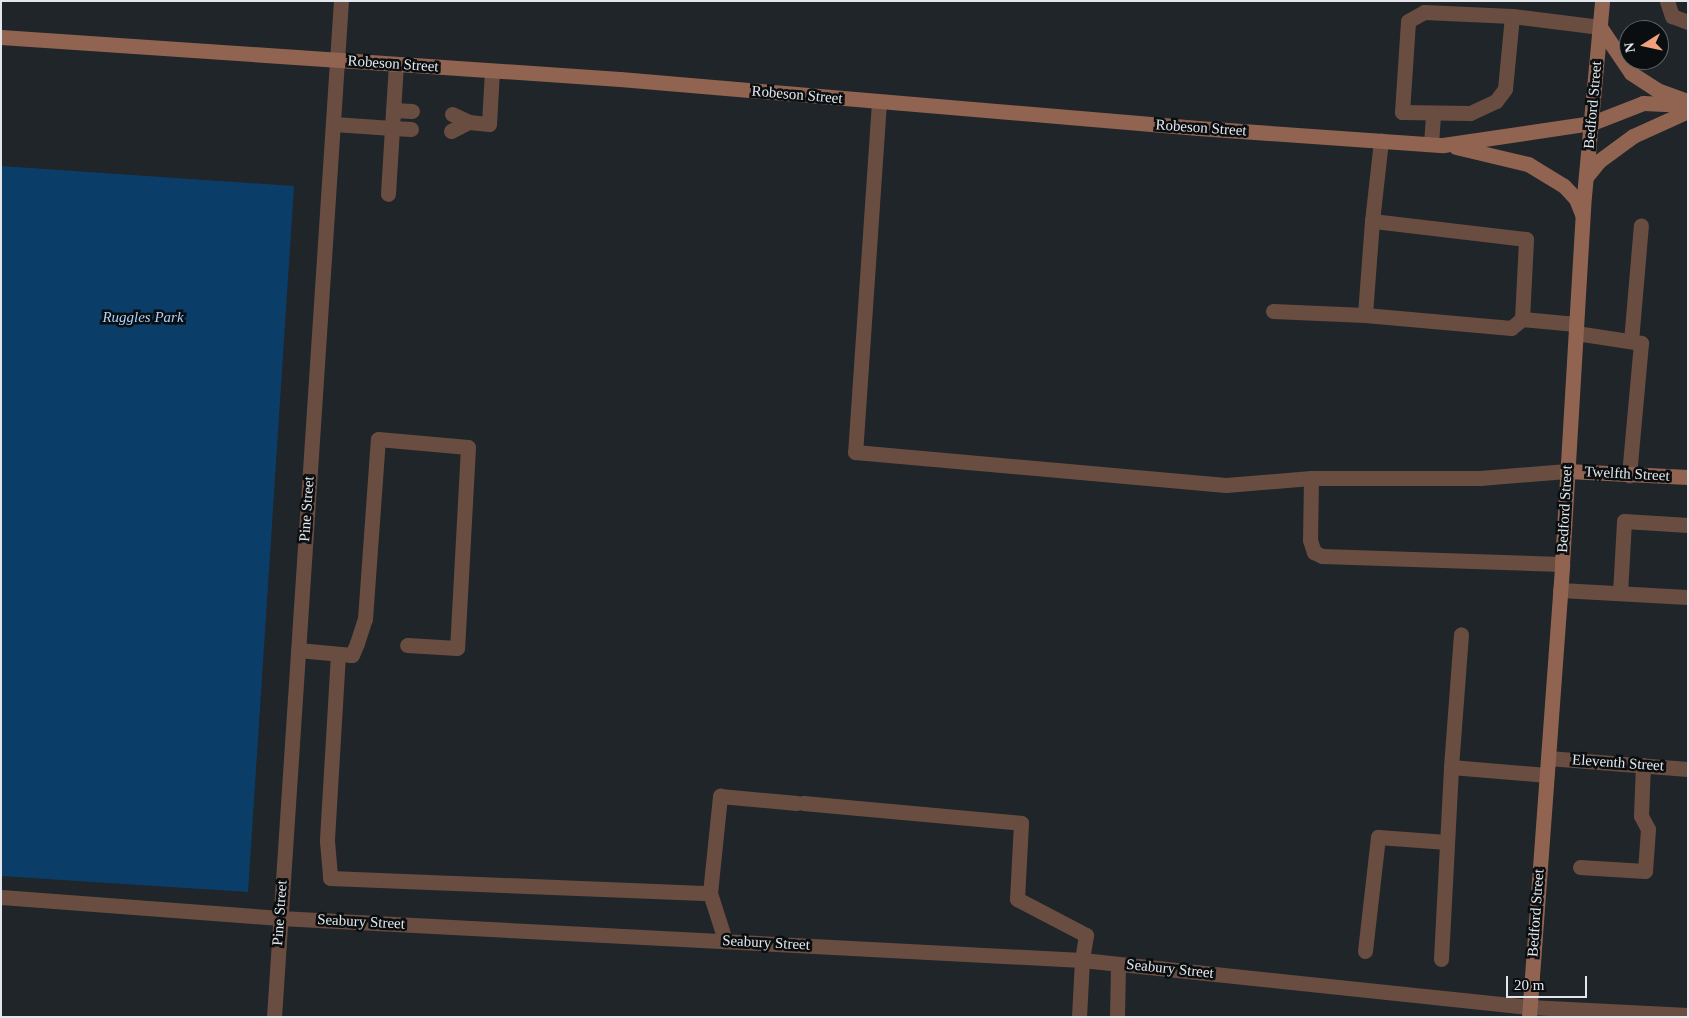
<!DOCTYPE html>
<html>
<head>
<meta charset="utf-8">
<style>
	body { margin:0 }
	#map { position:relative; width:1689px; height:1018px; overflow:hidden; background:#20252a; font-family:"Times New Roman",serif }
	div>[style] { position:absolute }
	.green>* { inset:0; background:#0a3e69 }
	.service>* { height:15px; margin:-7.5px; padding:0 7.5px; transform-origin:7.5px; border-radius:7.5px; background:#6a4d41 }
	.minor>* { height:15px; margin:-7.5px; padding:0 7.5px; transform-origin:7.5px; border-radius:7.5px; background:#6a4d41 }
	.secondary>* { height:15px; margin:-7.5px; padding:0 7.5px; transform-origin:7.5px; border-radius:7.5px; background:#916451 }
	span { translate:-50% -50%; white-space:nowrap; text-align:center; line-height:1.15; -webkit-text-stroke:5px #0b0e10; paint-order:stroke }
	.street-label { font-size:15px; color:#e3e6ea }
	.park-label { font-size:15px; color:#a7d1fd; font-style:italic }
	.frame { position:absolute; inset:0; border:2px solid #e3e6ea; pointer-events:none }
	.north { position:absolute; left:1619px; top:20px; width:50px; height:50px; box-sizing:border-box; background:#0b0e10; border:1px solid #616467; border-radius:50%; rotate:260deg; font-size:14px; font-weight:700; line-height:20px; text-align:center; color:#e3e6ea }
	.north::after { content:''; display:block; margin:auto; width:18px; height:22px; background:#f2a17e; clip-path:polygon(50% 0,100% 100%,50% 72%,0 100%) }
	.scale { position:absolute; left:1506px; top:976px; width:81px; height:22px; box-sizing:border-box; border:2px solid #e3e6ea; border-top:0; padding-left:6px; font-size:15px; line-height:18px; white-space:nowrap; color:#e3e6ea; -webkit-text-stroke:4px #0b0e10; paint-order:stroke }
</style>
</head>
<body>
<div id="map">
	<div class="green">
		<div style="clip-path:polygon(1px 166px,294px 186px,248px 892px,1px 876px)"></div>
	</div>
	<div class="service">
		<div style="left:1667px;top:1px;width:16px;rotate:72deg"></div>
		<div style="left:1672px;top:16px;width:17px;rotate:21deg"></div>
		<div style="left:1512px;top:16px;width:73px;rotate:95.5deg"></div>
		<div style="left:1505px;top:89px;width:15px;rotate:127deg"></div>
		<div style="left:1496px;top:101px;width:29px;rotate:155deg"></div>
		<div style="left:1470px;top:113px;width:68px;rotate:-179.2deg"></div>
		<div style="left:1402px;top:112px;width:91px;rotate:-86.2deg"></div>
		<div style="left:1408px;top:21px;width:18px;rotate:-29deg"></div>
		<div style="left:1424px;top:12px;width:88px;rotate:2.6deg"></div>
		<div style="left:1512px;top:16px;width:89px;rotate:7.1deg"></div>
		<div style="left:396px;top:64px;width:64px;rotate:93.6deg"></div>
		<div style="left:392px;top:128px;width:19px;rotate:3deg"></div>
		<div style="left:393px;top:110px;width:19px;rotate:3deg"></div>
		<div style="left:452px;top:114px;width:19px;rotate:25deg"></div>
		<div style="left:334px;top:124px;width:58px;rotate:3.9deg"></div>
		<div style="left:392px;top:128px;width:66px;rotate:93.5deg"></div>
		<div style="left:451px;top:131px;width:20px;rotate:-27deg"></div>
		<div style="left:469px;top:122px;width:20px;rotate:6deg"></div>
		<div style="left:489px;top:124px;width:53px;rotate:-86.8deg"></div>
		<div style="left:1431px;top:144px;width:30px;rotate:-86deg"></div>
		<div style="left:1372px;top:221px;width:81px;rotate:-83.6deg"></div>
		<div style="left:1273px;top:311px;width:92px;rotate:2.5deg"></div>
		<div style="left:1522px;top:319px;width:80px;rotate:-87.1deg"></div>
		<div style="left:1526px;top:239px;width:155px;rotate:-173.3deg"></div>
		<div style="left:1372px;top:221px;width:94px;rotate:94.3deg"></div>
		<div style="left:1365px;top:315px;width:147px;rotate:5.1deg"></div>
		<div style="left:1511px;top:328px;width:14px;rotate:-39deg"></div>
		<div style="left:1522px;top:319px;width:54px;rotate:5.3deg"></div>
		<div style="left:1576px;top:333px;width:66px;rotate:8.7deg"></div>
		<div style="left:1641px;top:343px;width:133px;rotate:95.2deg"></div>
		<div style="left:1631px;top:341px;width:116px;rotate:-85.1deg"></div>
		<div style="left:1311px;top:478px;width:62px;rotate:90.9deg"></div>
		<div style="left:1310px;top:540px;width:13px;rotate:72deg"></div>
		<div style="left:1314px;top:552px;width:9px;rotate:27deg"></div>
		<div style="left:1322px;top:556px;width:240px;rotate:1.9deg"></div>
		<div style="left:1560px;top:590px;width:128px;rotate:3.1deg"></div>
		<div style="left:1620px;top:593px;width:72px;rotate:-86.8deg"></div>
		<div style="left:1624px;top:521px;width:64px;rotate:3.6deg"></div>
		<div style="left:298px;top:650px;width:54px;rotate:5.3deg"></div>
		<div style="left:352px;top:655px;width:13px;rotate:-67deg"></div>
		<div style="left:357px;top:643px;width:25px;rotate:-72deg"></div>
		<div style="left:365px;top:619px;width:180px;rotate:-85.9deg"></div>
		<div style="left:378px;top:439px;width:90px;rotate:5.1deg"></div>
		<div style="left:468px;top:447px;width:201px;rotate:93.1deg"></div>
		<div style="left:457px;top:648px;width:50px;rotate:-176.6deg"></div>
		<div style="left:338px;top:654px;width:187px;rotate:93.4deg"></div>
		<div style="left:327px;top:841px;width:37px;rotate:85deg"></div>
		<div style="left:330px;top:878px;width:380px;rotate:2.3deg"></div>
		<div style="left:710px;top:893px;width:49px;rotate:72.3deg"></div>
		<div style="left:1451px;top:767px;width:133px;rotate:-85.7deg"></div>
		<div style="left:803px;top:803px;width:219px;rotate:5.2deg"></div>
		<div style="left:1021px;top:823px;width:76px;rotate:93deg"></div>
		<div style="left:1017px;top:899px;width:78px;rotate:27.6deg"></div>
		<div style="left:1086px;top:935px;width:25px;rotate:99deg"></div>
		<div style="left:1580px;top:867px;width:65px;rotate:3.5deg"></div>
		<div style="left:1645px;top:871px;width:42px;rotate:-85.9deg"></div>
		<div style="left:1648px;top:829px;width:15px;rotate:-118deg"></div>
		<div style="left:1641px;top:816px;width:51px;rotate:-87.8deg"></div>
		<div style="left:710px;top:893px;width:98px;rotate:-84.1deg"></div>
		<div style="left:720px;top:796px;width:77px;rotate:5.2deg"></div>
		<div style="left:1365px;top:951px;width:115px;rotate:-83.5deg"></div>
		<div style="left:1378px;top:837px;width:69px;rotate:4.1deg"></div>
		<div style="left:1441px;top:959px;width:192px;rotate:-87deg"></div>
		<div style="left:1451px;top:767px;width:96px;rotate:4.8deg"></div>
		<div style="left:1117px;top:1017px;width:53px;rotate:-88.9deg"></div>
	</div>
	<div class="minor">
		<div style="left:879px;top:102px;width:351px;rotate:93.9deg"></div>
		<div style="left:855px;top:452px;width:372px;rotate:5.1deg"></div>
		<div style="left:1226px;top:485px;width:85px;rotate:-4.7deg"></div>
		<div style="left:1311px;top:478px;width:169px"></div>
		<div style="left:1480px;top:478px;width:87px;rotate:-4.6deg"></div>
		<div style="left:1548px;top:758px;width:140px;rotate:4.5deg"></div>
		<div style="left:1px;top:897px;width:280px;rotate:4.3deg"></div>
		<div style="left:280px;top:918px;width:803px;rotate:3deg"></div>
		<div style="left:1082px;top:960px;width:449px;rotate:6deg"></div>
		<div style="left:1529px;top:1007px;width:159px;rotate:2.9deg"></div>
		<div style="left:274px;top:1017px;width:1018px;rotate:-86.23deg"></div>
		<div style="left:1079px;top:1017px;width:57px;rotate:-87deg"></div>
	</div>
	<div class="secondary">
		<div style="left:1600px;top:27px;width:55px;rotate:56deg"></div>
		<div style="left:1631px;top:73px;width:31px;rotate:33deg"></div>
		<div style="left:1657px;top:90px;width:32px;rotate:20deg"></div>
		<div style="left:1px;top:37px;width:620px;rotate:3.88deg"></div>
		<div style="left:620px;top:79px;width:580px;rotate:4.85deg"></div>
		<div style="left:1198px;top:128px;width:246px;rotate:4deg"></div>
		<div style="left:1443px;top:145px;width:151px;rotate:-8.4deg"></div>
		<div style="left:1592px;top:123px;width:55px;rotate:-21.4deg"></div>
		<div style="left:1643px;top:103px;width:45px;rotate:2.5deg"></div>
		<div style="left:1456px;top:147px;width:74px;rotate:13.3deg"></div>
		<div style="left:1528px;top:164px;width:42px;rotate:31.4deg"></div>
		<div style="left:1564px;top:186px;width:18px;rotate:47deg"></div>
		<div style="left:1576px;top:199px;width:16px;rotate:68deg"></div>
		<div style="left:1586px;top:177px;width:21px;rotate:-51deg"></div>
		<div style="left:1599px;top:161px;width:42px;rotate:-36.3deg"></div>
		<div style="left:1633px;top:136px;width:60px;rotate:-24.4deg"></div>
		<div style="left:1567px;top:471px;width:121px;rotate:2.8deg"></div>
		<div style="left:1529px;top:1017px;width:454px;rotate:-85.8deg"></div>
		<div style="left:1562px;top:564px;width:369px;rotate:-86.6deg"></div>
		<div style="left:1584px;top:196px;width:196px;rotate:-84.7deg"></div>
	</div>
	<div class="street-label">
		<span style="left:393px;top:64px;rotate:4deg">Robeson Street</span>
		<span style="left:797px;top:95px;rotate:5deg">Robeson Street</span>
		<span style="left:1593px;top:105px;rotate:-85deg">Bedford Street</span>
		<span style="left:1201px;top:128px;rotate:4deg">Robeson Street</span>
		<span style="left:1627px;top:474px;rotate:3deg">Twelfth Street</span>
		<span style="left:307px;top:509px;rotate:-86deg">Pine Street</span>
		<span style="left:1565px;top:509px;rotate:-87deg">Bedford Street</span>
		<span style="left:1618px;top:763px;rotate:4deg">Eleventh Street</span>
		<span style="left:280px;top:913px;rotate:-86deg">Pine Street</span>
		<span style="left:1536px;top:913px;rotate:-86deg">Bedford Street</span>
		<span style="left:361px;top:922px;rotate:3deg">Seabury Street</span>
		<span style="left:766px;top:943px;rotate:3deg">Seabury Street</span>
		<span style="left:1170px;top:969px;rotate:6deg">Seabury Street</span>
	</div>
	<div class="park-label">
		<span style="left:143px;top:318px">Ruggles Park</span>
	</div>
	<div class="frame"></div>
	<div class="north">N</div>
	<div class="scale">20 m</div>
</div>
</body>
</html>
